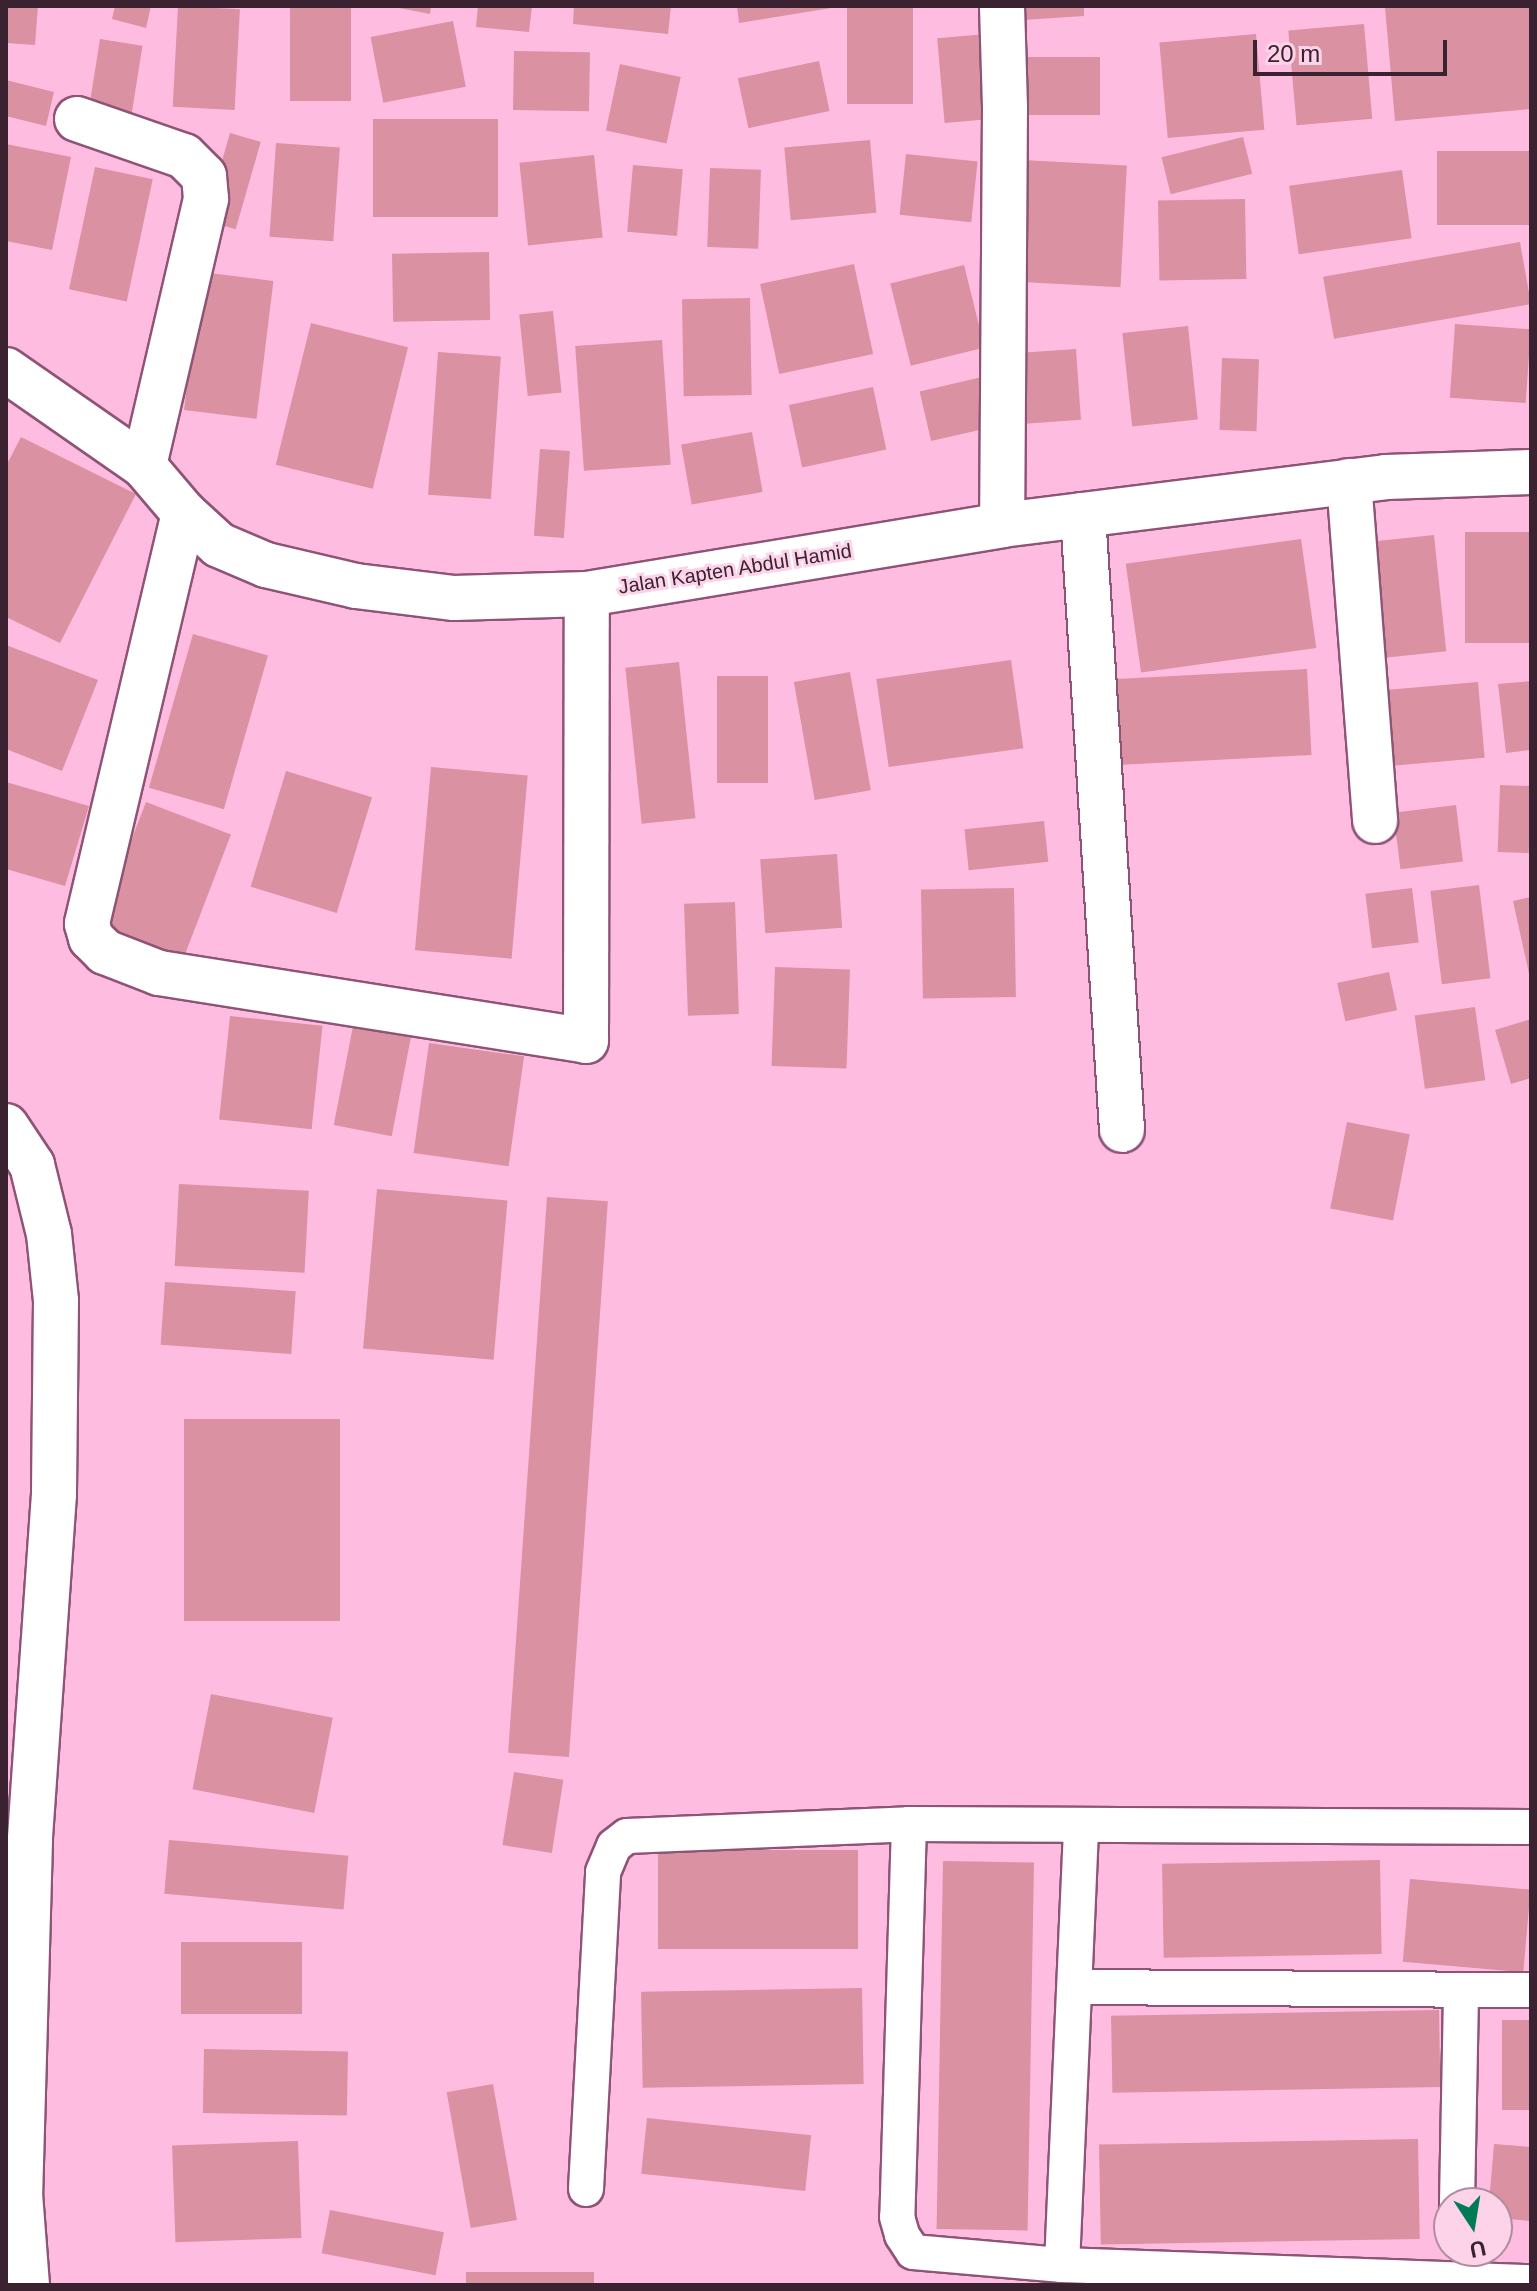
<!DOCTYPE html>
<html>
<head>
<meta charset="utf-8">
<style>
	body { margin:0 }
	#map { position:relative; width:1537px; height:2291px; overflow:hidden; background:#ffbce1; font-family:Arial,sans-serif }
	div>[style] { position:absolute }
	.building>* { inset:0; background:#da91a2; transform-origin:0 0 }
	.roads { filter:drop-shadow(2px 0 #8e5476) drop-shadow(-2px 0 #8e5476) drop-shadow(0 2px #8e5476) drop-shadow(0 -2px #8e5476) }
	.service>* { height:34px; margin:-17px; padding:0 17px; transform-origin:17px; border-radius:17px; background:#fff }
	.minor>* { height:44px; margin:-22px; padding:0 22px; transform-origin:22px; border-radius:22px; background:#fff }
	span { translate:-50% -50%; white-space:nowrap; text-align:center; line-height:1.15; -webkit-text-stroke:6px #fcd3e9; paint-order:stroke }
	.street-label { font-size:20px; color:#3b2231 }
	.frame { position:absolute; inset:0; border:8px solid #3b2231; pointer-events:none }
	.north { position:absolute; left:1433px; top:2187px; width:80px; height:80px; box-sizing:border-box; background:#fcd3e9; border:2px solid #af8c9f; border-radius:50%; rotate:168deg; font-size:22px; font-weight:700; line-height:32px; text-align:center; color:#3b2231 }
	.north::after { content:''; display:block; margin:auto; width:28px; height:36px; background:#037a56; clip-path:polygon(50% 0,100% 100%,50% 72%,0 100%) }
	.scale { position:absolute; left:1253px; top:40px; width:194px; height:36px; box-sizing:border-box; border:4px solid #3b2231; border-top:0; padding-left:10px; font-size:24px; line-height:28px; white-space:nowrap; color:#3b2231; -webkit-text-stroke:6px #fcd3e9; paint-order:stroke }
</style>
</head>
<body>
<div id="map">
	<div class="building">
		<div style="clip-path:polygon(6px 6px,38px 6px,35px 45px,6px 43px)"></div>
		<div style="clip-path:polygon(115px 6px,151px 6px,146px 28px,112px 19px)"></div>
		<div style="left:178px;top:6px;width:62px;height:101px;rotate:3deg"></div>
		<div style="left:290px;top:6px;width:61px;height:95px"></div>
		<div style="clip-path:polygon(389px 6px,431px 6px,430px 14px)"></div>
		<div style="clip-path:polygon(478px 6px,532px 6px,529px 32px,476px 27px)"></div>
		<div style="clip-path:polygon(574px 6px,671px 6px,668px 34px,573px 24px)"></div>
		<div style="clip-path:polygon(737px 6px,831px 6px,831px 8px,739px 23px)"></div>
		<div style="left:847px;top:6px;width:66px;height:98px"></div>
		<div style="clip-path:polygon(1007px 6px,1084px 6px,1084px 16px,1007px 21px)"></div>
		<div style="clip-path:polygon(1531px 6px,1531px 109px,1395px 121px,1385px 7px)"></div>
		<div style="left:453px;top:21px;width:67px;height:84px;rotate:79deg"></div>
		<div style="left:1364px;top:24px;width:95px;height:76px;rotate:85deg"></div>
		<div style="left:986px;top:34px;width:85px;height:49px;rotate:85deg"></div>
		<div style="left:1256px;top:34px;width:96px;height:97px;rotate:85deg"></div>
		<div style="left:100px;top:39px;width:43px;height:74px;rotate:9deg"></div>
		<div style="left:514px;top:51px;width:76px;height:59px;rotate:1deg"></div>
		<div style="left:1100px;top:57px;width:58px;height:82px;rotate:90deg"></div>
		<div style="left:819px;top:61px;width:51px;height:83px;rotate:78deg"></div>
		<div style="left:620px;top:64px;width:62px;height:68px;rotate:12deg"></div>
		<div style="clip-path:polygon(6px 80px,54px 92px,46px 126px,6px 116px)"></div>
		<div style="left:498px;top:119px;width:98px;height:125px;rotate:90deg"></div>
		<div style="left:230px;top:133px;width:32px;height:91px;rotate:16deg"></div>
		<div style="left:1243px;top:137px;width:38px;height:84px;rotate:76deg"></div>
		<div style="left:870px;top:140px;width:73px;height:86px;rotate:85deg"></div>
		<div style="left:276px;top:143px;width:64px;height:94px;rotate:4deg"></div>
		<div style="clip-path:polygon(6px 144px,71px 157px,52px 250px,6px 241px)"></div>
		<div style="left:1531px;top:151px;width:74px;height:94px;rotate:90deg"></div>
		<div style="left:906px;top:154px;width:72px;height:61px;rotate:6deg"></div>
		<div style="left:594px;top:155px;width:83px;height:75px;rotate:84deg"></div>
		<div style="left:1023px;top:160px;width:104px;height:122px;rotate:3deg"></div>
		<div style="left:633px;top:165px;width:50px;height:67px;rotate:5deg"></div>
		<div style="left:95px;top:167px;width:59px;height:125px;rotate:12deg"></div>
		<div style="left:710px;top:168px;width:51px;height:79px;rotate:2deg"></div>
		<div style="left:1402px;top:170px;width:69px;height:114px;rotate:82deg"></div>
		<div style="left:1245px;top:199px;width:80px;height:87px;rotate:89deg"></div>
		<div style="left:1520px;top:242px;width:63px;height:200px;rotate:80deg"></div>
		<div style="left:489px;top:252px;width:68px;height:97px;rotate:89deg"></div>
		<div style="left:854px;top:264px;width:92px;height:96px;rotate:78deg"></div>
		<div style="left:964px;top:265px;width:85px;height:76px;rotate:76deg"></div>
		<div style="left:201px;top:272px;width:73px;height:139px;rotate:7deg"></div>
		<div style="left:750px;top:298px;width:97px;height:68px;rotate:89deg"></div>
		<div style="left:553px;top:311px;width:82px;height:34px;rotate:84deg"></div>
		<div style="left:311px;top:323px;width:100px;height:146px;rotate:14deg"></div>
		<div style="left:1455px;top:324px;width:76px;height:74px;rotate:4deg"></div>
		<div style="left:1188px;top:326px;width:94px;height:66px;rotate:84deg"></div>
		<div style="left:662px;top:340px;width:125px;height:87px;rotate:86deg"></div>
		<div style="left:1076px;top:349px;width:71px;height:59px;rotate:86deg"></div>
		<div style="left:438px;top:352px;width:63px;height:143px;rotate:4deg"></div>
		<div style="left:1222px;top:358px;width:37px;height:72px;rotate:2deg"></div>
		<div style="left:982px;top:377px;width:51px;height:64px;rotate:77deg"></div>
		<div style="left:873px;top:387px;width:64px;height:86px;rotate:78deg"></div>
		<div style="left:752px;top:432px;width:61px;height:72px;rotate:80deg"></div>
		<div style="clip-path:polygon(21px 437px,136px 494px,60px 643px,6px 617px,6px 466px)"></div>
		<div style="left:540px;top:449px;width:30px;height:87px;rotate:4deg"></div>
		<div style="left:1531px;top:532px;width:111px;height:66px;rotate:90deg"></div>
		<div style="left:1434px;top:535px;width:117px;height:78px;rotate:84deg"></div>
		<div style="left:1301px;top:539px;width:110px;height:177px;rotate:82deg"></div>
		<div style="left:193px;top:634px;width:78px;height:160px;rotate:16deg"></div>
		<div style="clip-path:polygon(6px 645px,98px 680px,62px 771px,6px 749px)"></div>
		<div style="left:1011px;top:660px;width:89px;height:136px;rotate:82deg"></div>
		<div style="left:679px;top:662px;width:157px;height:54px;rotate:84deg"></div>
		<div style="left:1307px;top:669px;width:86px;height:200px;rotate:87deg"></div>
		<div style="left:850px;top:672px;width:120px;height:57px;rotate:80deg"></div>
		<div style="left:717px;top:676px;width:51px;height:107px"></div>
		<div style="clip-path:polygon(1531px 681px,1531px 750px,1506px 753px,1498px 684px)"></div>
		<div style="left:1478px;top:682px;width:76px;height:104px;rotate:85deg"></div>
		<div style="left:431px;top:767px;width:97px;height:184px;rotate:5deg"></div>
		<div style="left:286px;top:771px;width:90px;height:121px;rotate:17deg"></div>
		<div style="clip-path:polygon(6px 782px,89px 806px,65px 886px,6px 869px)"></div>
		<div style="left:1500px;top:785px;width:31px;height:67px;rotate:2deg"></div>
		<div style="left:146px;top:802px;width:91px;height:134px;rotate:21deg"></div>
		<div style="left:1456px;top:805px;width:57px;height:63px;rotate:83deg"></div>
		<div style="left:1044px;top:821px;width:41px;height:80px;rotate:84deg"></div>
		<div style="left:837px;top:854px;width:74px;height:77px;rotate:86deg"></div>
		<div style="left:1479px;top:885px;width:94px;height:49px;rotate:83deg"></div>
		<div style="left:1014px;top:888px;width:109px;height:93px;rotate:89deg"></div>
		<div style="left:1412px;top:888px;width:55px;height:47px;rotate:83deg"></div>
		<div style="clip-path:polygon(1531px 897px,1531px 978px,1530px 978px,1513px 901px)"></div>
		<div style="left:735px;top:902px;width:112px;height:51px;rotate:88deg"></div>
		<div style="left:775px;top:967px;width:75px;height:99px;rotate:2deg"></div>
		<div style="left:1389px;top:972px;width:39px;height:53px;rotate:78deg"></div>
		<div style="left:1475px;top:1007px;width:74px;height:61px;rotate:82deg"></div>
		<div style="left:230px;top:1016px;width:93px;height:104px;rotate:6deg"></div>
		<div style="clip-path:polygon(1531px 1019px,1531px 1078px,1511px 1084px,1495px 1030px)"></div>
		<div style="left:354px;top:1021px;width:59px;height:106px;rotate:11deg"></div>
		<div style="left:429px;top:1043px;width:96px;height:111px;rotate:8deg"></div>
		<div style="left:1347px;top:1122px;width:64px;height:88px;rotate:11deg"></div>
		<div style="left:179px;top:1184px;width:130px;height:82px;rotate:3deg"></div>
		<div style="left:377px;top:1189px;width:131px;height:160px;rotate:5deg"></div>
		<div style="left:547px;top:1197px;width:61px;height:557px;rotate:4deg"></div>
		<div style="left:165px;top:1282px;width:131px;height:63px;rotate:4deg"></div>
		<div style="left:184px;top:1419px;width:156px;height:202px"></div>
		<div style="left:211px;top:1694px;width:124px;height:97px;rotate:11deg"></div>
		<div style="left:514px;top:1772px;width:50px;height:74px;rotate:9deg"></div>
		<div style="left:169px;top:1840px;width:180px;height:54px;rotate:5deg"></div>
		<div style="left:658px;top:1850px;width:200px;height:99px"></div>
		<div style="left:1380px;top:1860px;width:94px;height:218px;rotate:89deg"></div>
		<div style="left:943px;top:1861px;width:91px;height:368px;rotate:1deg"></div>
		<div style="left:1410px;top:1879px;width:121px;height:83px;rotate:5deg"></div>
		<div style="left:302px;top:1942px;width:72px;height:121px;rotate:90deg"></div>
		<div style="left:862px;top:1988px;width:96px;height:221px;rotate:89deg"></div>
		<div style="left:1439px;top:2010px;width:77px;height:328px;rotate:89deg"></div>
		<div style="left:1531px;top:2020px;width:90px;height:29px;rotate:90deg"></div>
		<div style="left:204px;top:2049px;width:144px;height:64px;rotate:1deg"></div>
		<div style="left:493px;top:2084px;width:138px;height:47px;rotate:80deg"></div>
		<div style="left:647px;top:2118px;width:165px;height:56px;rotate:6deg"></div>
		<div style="left:1418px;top:2139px;width:100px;height:319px;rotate:89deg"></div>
		<div style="left:298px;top:2141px;width:97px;height:126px;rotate:88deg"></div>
		<div style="clip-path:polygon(1494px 2144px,1531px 2147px,1531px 2221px,1497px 2218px,1497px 2203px,1489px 2203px)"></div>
		<div style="left:330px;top:2210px;width:116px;height:44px;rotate:11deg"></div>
		<div style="left:466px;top:2272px;width:128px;height:13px"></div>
	</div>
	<div class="roads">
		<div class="service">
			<div style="left:909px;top:1824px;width:393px;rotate:91.7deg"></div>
			<div style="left:897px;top:2217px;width:19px;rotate:74deg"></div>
			<div style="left:902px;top:2235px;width:20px;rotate:57deg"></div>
			<div style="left:913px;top:2252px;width:150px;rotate:5deg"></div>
			<div style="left:1062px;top:2265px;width:469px;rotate:2.1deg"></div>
			<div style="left:1076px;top:1987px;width:455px;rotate:0.4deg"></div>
			<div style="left:586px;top:2189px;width:317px;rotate:-86.9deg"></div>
			<div style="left:603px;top:1872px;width:28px;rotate:-67deg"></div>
			<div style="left:614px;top:1846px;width:16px;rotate:-38deg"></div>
			<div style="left:627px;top:1836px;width:282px;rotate:-2.4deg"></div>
			<div style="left:909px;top:1824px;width:622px;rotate:0.28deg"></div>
			<div style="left:1457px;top:2203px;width:213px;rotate:-88.9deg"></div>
			<div style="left:1062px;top:2265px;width:440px;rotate:-87.5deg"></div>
		</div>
		<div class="minor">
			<div style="left:1002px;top:6px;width:103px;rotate:88.3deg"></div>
			<div style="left:1005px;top:109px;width:416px;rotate:90.4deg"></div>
			<div style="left:77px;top:119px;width:113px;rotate:19.1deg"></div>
			<div style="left:184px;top:156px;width:28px;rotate:45deg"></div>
			<div style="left:204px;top:176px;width:23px;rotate:85deg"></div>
			<div style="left:206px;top:199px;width:274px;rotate:103.1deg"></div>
			<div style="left:6px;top:370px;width:168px;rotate:34.8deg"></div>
			<div style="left:144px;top:466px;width:62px;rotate:49.6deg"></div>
			<div style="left:184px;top:513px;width:47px;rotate:42.4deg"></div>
			<div style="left:219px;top:545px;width:51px;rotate:23.1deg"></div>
			<div style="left:266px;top:565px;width:92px;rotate:13.1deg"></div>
			<div style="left:356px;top:586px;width:99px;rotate:7deg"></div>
			<div style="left:454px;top:598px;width:133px;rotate:-1.7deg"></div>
			<div style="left:587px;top:594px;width:421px;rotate:-9.4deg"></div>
			<div style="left:1002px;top:525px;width:387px;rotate:-7.1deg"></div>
			<div style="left:1386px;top:477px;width:145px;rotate:-2deg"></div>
			<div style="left:1349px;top:481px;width:341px;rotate:85.6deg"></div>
			<div style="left:184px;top:513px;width:422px;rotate:103.3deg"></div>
			<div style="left:87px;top:924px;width:15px;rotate:74deg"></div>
			<div style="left:91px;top:938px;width:20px;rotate:45deg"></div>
			<div style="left:105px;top:952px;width:58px;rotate:21.3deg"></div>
			<div style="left:159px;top:973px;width:432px;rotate:9deg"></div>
			<div style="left:586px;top:1041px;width:447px;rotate:-89.9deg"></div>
			<div style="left:1083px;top:515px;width:616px;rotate:86.37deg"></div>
			<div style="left:6px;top:1126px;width:47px;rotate:56.3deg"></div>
			<div style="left:32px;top:1165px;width:71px;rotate:76.2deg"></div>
			<div style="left:49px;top:1234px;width:67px;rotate:84deg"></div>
			<div style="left:56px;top:1301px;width:193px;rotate:90.6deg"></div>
			<div style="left:54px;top:1494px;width:348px;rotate:94deg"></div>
			<div style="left:30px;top:1841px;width:353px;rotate:91.6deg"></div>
			<div style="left:20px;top:2194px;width:91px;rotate:85.6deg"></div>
		</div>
	</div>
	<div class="street-label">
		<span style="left:735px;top:569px;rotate:-9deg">Jalan Kapten Abdul Hamid</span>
	</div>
	<div class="frame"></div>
	<div class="north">U</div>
	<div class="scale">20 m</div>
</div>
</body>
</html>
